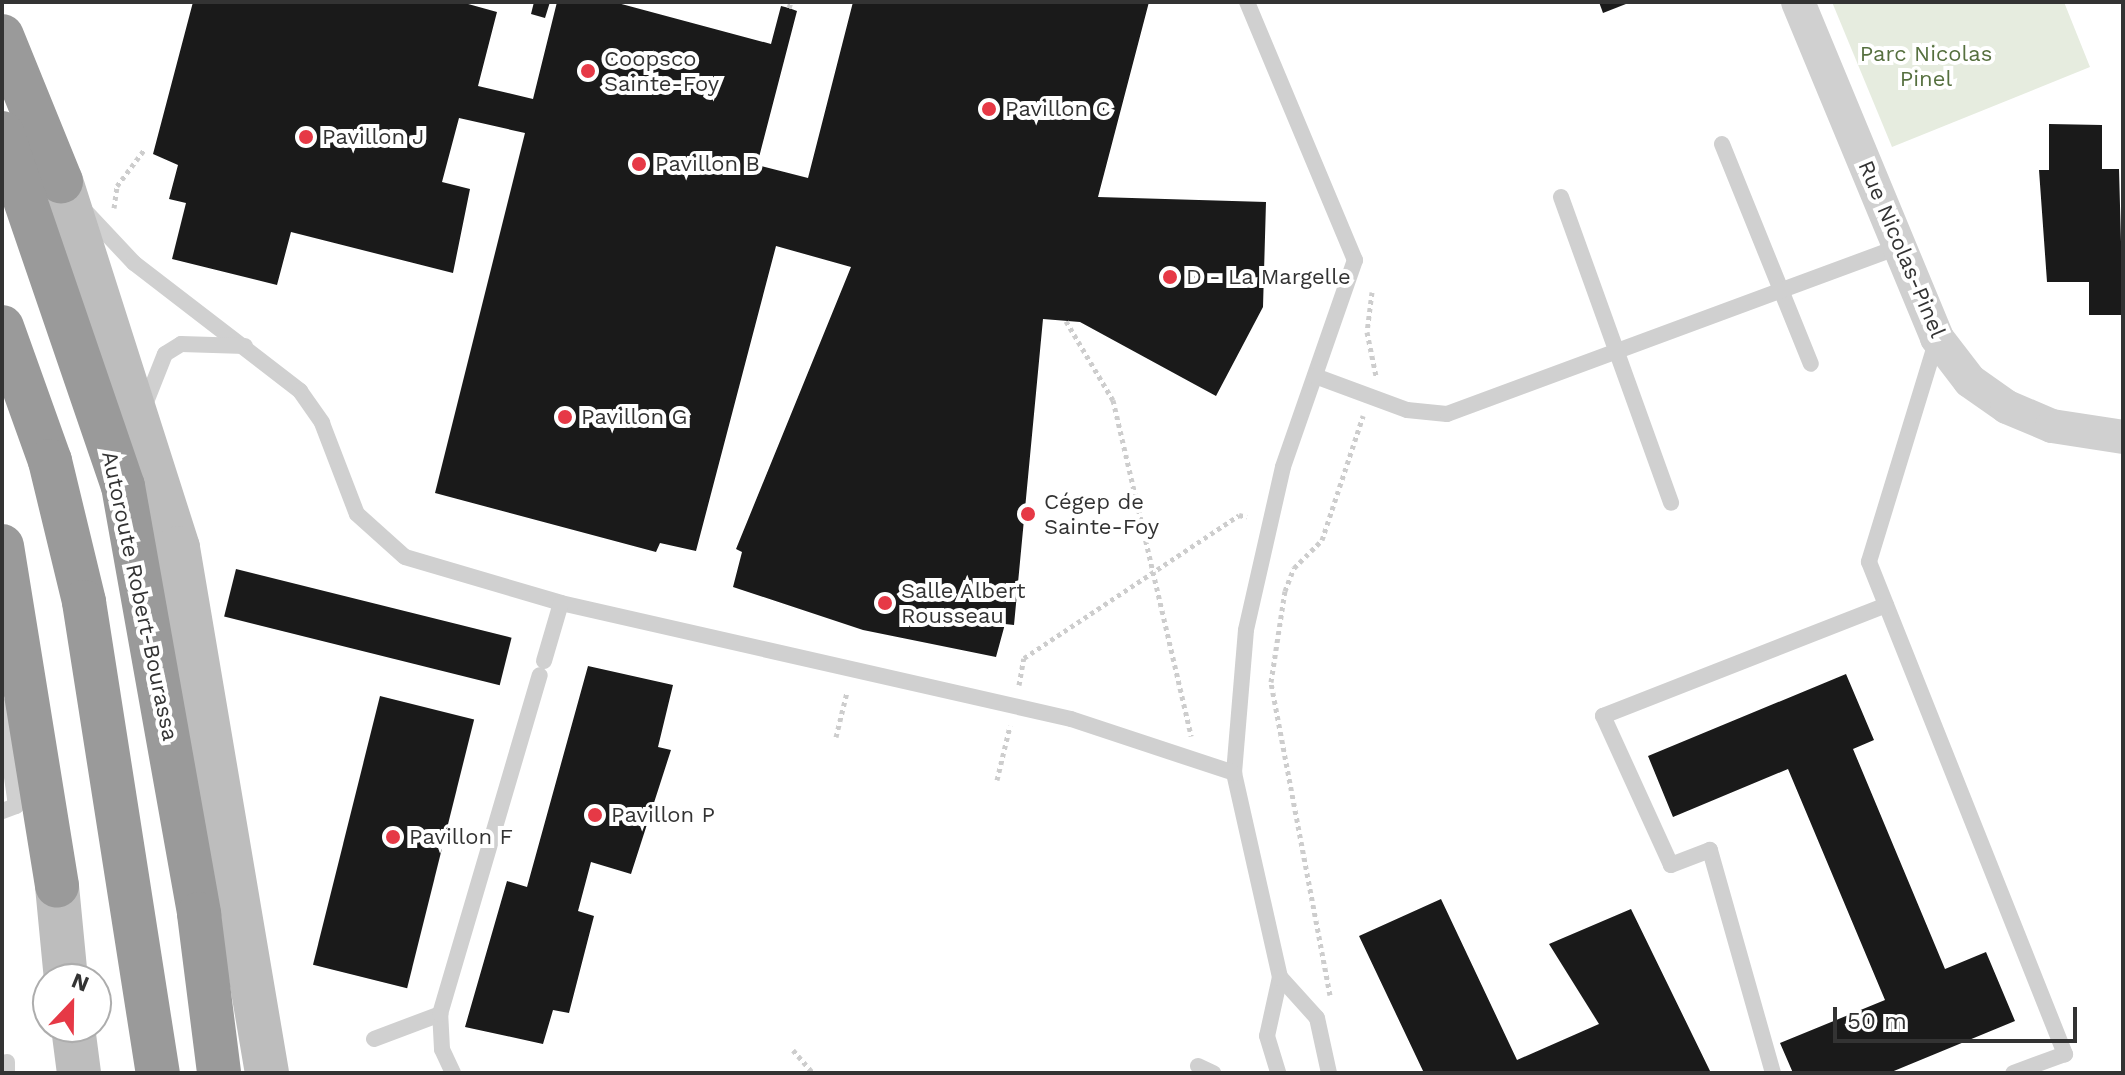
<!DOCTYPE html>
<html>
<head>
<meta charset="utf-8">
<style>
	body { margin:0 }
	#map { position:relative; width:2125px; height:1075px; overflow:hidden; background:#fff; font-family:"Work Sans",sans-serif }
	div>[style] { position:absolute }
	.green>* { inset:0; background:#e6ecdf }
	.building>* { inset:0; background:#1a1a1a; transform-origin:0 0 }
	.path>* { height:5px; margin-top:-2.5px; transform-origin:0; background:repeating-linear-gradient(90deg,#cdcdcd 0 4px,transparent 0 8px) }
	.service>* { height:16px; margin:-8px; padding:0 8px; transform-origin:8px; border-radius:8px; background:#d0d0d0 }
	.minor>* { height:34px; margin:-17px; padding:0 17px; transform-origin:17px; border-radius:17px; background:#d0d0d0 }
	.secondary>* { height:44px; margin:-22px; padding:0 22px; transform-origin:22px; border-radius:22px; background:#bdbdbd }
	.motorway>* { height:44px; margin:-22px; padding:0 22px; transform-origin:22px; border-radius:22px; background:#9a9a9a }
	.dots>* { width:22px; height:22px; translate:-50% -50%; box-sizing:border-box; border:4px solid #fff; border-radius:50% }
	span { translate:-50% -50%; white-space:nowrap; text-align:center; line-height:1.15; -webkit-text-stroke:8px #fff; paint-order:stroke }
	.park-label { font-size:22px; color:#56703f }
	.poi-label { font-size:22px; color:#333 }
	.left { translate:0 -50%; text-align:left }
	.street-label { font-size:22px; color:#333 }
	.frame { position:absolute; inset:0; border:4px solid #333; pointer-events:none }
	.north { position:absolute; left:32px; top:963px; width:80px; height:80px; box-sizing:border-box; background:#fff; border:2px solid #adadad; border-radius:50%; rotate:22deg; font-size:22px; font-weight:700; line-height:32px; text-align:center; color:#333 }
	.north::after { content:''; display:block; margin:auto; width:28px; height:36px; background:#e63946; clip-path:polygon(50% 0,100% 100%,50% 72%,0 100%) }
	.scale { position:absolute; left:1833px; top:1007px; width:244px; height:36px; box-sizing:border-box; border:4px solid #333; border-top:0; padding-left:10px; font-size:24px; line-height:28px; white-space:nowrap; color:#333; -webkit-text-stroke:6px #fff; paint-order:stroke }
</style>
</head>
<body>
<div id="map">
	<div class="green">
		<div style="clip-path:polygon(1832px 2px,2064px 2px,2090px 67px,1892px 147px)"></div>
	</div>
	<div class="building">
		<div style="clip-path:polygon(193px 2px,461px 2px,497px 12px,478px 86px,533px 99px,557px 2px,614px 2px,771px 44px,781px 6px,789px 8px,797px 11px,757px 165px,808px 178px,853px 2px,1149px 2px,1098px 197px,1266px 202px,1263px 307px,1216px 396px,1080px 322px,1043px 319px,1014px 625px,1005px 624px,996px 657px,863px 630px,733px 587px,742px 552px,736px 549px,851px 267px,776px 246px,696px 551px,660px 543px,656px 552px,435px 493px,525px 133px,459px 118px,442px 182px,470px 189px,453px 273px,291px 232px,277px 285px,172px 259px,186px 203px,169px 199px,178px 165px,153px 154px)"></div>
		<div style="clip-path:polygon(534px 2px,550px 2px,545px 18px,531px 14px)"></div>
		<div style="clip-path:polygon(1599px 2px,1631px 2px,1603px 13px)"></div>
		<div style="clip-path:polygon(2049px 124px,2102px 125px,2102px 169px,2119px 169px,2123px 315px,2089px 315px,2089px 282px,2047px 282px,2039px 170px,2049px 170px)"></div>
		<div style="left:236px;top:569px;width:284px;height:49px;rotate:14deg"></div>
		<div style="clip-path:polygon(588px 666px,673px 685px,658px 747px,671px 750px,631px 874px,591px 862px,578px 911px,594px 916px,569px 1013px,553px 1010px,543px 1044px,465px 1027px,507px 881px,527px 887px)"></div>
		<div style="clip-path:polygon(1846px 674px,1874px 740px,1853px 749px,1945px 969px,1986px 952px,2015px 1021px,1889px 1073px,1793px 1073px,1780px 1043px,1885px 1000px,1788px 769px,1673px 817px,1648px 756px)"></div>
		<div style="left:380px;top:696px;width:97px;height:277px;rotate:14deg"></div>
		<div style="clip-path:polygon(1441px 899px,1517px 1060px,1599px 1024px,1549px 944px,1631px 909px,1711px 1073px,1424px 1073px,1359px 936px)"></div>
	</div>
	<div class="path">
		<div style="left:789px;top:8px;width:6px;rotate:-72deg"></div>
		<div style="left:114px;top:208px;width:22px;rotate:-82deg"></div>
		<div style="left:117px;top:186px;width:45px;rotate:-53.1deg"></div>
		<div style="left:1372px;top:292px;width:40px;rotate:97.1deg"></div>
		<div style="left:1367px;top:332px;width:45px;rotate:78.4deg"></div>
		<div style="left:1066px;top:321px;width:92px;rotate:59.3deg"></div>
		<div style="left:1113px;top:400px;width:345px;rotate:76.9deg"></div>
		<div style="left:1019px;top:685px;width:27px;rotate:-80deg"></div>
		<div style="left:1024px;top:658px;width:258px;rotate:-33.6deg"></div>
		<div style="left:1239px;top:515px;width:8px;rotate:14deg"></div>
		<div style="left:836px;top:737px;width:46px;rotate:-76.3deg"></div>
		<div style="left:997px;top:780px;width:56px;rotate:-76.5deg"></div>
		<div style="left:1330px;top:995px;width:319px;rotate:-100.7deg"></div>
		<div style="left:1271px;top:682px;width:92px;rotate:-81.3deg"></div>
		<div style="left:1285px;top:591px;width:25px;rotate:-69deg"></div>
		<div style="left:1294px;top:568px;width:40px;rotate:-45deg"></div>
		<div style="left:1322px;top:540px;width:131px;rotate:-71.7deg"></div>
		<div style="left:793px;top:1050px;width:30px;rotate:49deg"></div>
	</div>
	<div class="service">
		<div style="left:1247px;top:2px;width:280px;rotate:67.3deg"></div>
		<div style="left:1355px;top:260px;width:219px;rotate:109.2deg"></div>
		<div style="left:1283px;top:467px;width:167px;rotate:102.8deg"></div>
		<div style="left:1246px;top:630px;width:144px;rotate:94.8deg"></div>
		<div style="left:1234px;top:773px;width:209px;rotate:77.3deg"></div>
		<div style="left:1280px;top:977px;width:60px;rotate:102.4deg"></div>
		<div style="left:1267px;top:1036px;width:39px;rotate:73deg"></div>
		<div style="left:1722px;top:144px;width:237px;rotate:68deg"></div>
		<div style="left:1561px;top:197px;width:325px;rotate:70.2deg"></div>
		<div style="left:87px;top:213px;width:69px;rotate:46.8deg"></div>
		<div style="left:134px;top:263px;width:210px;rotate:37.6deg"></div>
		<div style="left:300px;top:391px;width:39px;rotate:55deg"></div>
		<div style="left:322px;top:423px;width:97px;rotate:69deg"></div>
		<div style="left:357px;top:514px;width:64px;rotate:41.9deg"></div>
		<div style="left:405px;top:557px;width:163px;rotate:16.4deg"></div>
		<div style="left:561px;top:603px;width:523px;rotate:12.81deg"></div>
		<div style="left:1071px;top:719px;width:172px;rotate:18.3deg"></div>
		<div style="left:1937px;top:339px;width:233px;rotate:107deg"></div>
		<div style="left:1869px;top:562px;width:530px;rotate:68.28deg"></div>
		<div style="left:2065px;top:1054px;width:55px;rotate:159.9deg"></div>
		<div style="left:1315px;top:376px;width:98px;rotate:20.3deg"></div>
		<div style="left:1407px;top:410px;width:40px;rotate:5.7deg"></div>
		<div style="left:1447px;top:414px;width:482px;rotate:-20.3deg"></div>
		<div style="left:144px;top:407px;width:57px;rotate:-68.4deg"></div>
		<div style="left:165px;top:354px;width:19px;rotate:-32deg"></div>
		<div style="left:181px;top:344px;width:64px;rotate:1.8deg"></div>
		<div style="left:544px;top:661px;width:60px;rotate:-73.7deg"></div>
		<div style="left:2px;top:706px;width:101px;rotate:82deg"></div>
		<div style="left:16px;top:806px;width:15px;rotate:160deg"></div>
		<div style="left:1280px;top:977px;width:55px;rotate:47.9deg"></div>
		<div style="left:1317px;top:1018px;width:56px;rotate:77.7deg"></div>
		<div style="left:374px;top:1039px;width:71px;rotate:-20.7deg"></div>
		<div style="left:7px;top:1062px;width:11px;rotate:90deg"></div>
		<div style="left:1198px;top:1066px;width:17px;rotate:25deg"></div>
		<div style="left:453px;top:1073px;width:26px;rotate:-115deg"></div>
		<div style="left:442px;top:1049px;width:35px;rotate:-93deg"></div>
		<div style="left:440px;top:1014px;width:353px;rotate:-73.6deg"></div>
		<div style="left:1773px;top:1073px;width:232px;rotate:-105.8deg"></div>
		<div style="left:1710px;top:850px;width:42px;rotate:159deg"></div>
		<div style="left:1671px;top:865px;width:164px;rotate:-114.5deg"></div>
		<div style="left:1603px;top:716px;width:304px;rotate:-21.4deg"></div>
	</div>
	<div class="minor">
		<div style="left:1798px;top:2px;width:364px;rotate:67.5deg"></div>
		<div style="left:1937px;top:338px;width:54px;rotate:52.5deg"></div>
		<div style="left:1970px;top:381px;width:45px;rotate:35.1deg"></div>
		<div style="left:2007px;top:407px;width:49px;rotate:22.9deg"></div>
		<div style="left:2052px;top:426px;width:72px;rotate:8.8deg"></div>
	</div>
	<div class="secondary">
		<div style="left:61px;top:181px;width:385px;rotate:72.3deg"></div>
		<div style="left:178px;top:548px;width:532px;rotate:80.38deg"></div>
		<div style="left:57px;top:886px;width:93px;rotate:84.5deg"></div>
		<div style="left:73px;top:1027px;width:46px;rotate:82.6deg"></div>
	</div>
	<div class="motorway">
		<div style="left:2px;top:36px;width:157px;rotate:67.9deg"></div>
		<div style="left:2px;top:133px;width:373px;rotate:71.1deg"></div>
		<div style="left:123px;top:486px;width:435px;rotate:79.9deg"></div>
		<div style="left:199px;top:914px;width:160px;rotate:82.8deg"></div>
		<div style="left:2px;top:327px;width:142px;rotate:70.3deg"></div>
		<div style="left:50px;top:461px;width:145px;rotate:76.4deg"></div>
		<div style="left:84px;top:602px;width:477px;rotate:81.1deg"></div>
		<div style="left:2px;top:546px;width:344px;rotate:80.8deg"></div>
	</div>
	<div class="dots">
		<div style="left:588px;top:71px;background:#e63946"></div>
		<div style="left:989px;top:109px;background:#e63946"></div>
		<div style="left:306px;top:137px;background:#e63946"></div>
		<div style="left:639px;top:164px;background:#e63946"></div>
		<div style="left:1170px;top:277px;background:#e63946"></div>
		<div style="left:565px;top:417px;background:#e63946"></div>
		<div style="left:1028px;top:514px;background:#e63946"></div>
		<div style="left:885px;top:603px;background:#e63946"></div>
		<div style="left:595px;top:815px;background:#e63946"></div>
		<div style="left:393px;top:837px;background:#e63946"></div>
	</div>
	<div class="park-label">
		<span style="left:1926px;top:66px">Parc Nicolas<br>Pinel</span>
	</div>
	<div class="poi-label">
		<span class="left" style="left:604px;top:71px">Coopsco<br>Sainte-Foy</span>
		<span class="left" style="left:1005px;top:109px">Pavillon C</span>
		<span class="left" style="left:322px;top:137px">Pavillon J</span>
		<span class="left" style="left:655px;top:164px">Pavillon B</span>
		<span class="left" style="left:1186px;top:277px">D - La Margelle</span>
		<span class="left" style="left:581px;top:417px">Pavillon G</span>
		<span class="left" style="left:1044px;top:514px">Cégep de<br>Sainte-Foy</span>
		<span class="left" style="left:901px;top:603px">Salle Albert<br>Rousseau</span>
		<span class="left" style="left:611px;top:815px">Pavillon P</span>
		<span class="left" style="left:409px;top:837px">Pavillon F</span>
	</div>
	<div class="street-label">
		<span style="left:1902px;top:249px;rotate:67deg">Rue Nicolas-Pinel</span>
		<span style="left:140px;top:596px;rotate:78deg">Autoroute Robert-Bourassa</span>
	</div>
	<div class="frame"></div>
	<div class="north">N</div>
	<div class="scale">50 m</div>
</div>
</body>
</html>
